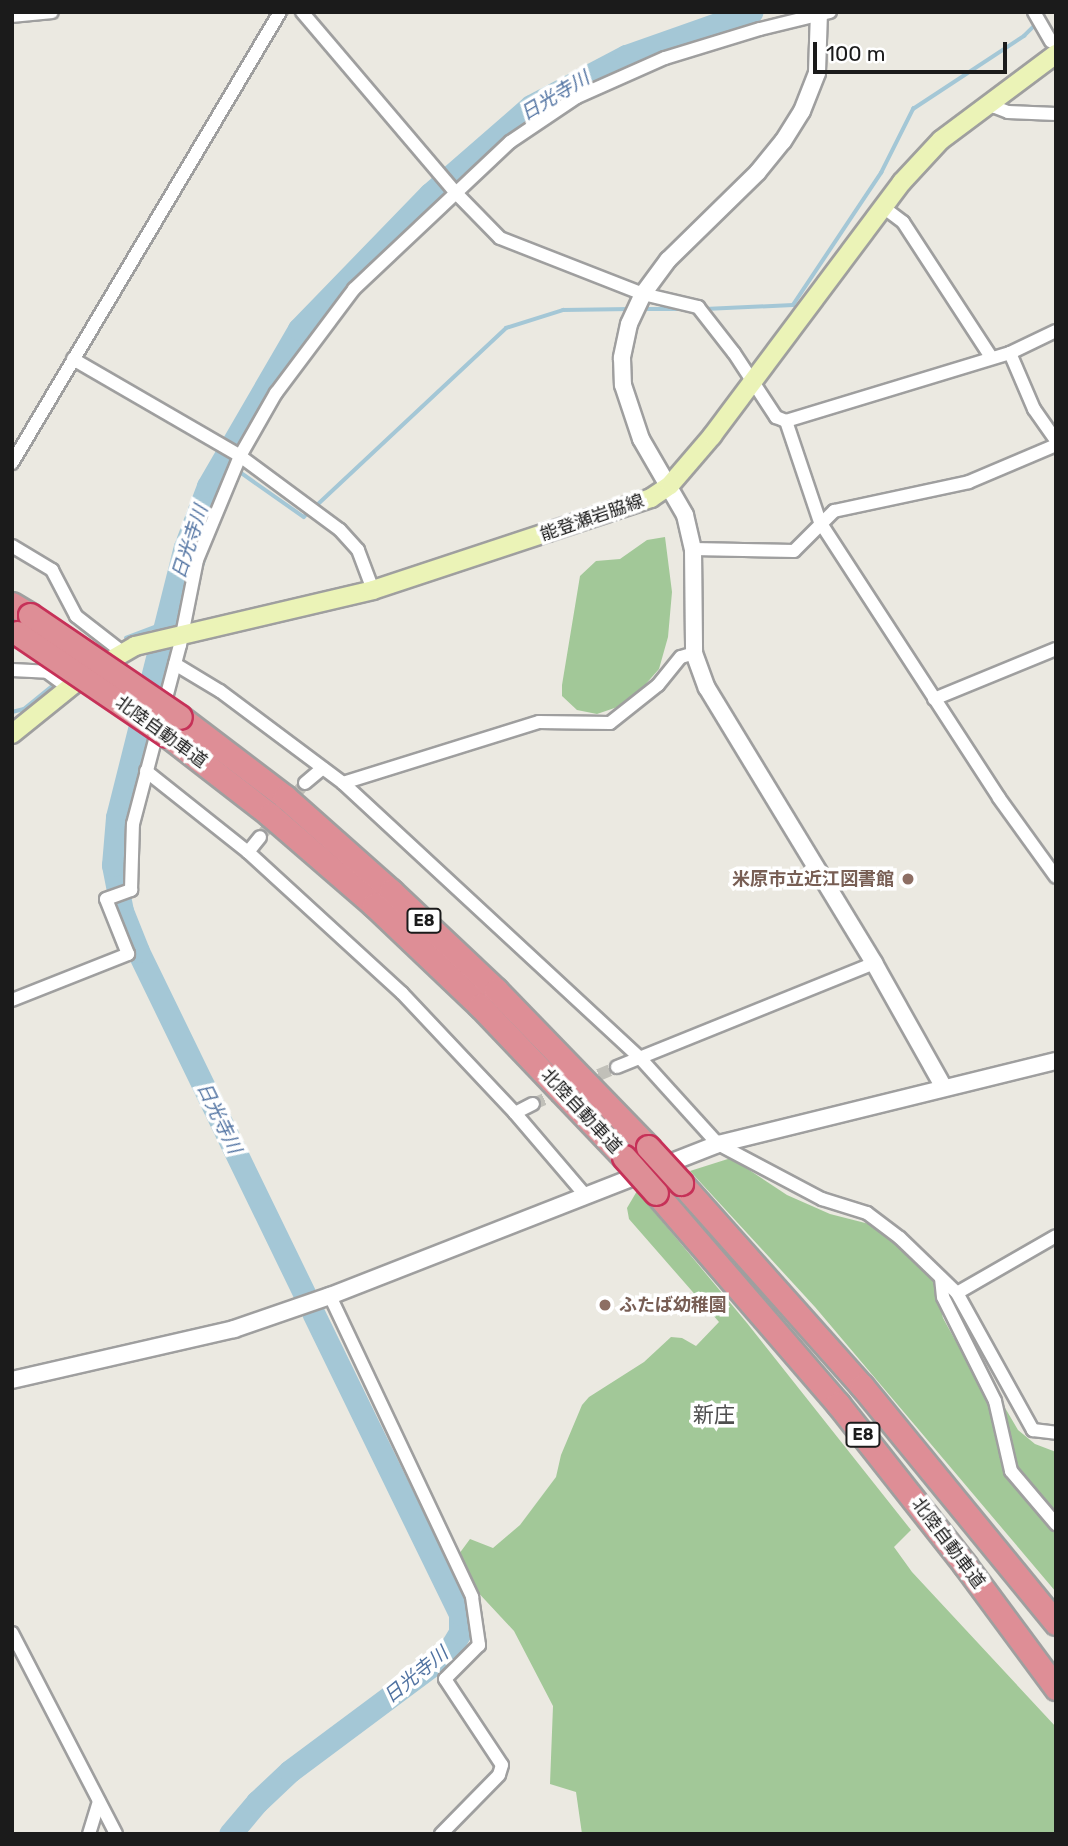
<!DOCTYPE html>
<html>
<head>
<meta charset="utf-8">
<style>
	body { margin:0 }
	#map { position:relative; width:1068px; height:1846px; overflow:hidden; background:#ebe9e1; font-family:Rubik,"Noto Sans JP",sans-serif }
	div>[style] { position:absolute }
	.forest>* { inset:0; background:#a2c898 }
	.stream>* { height:3.5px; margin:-1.75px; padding:0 1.75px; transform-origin:1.75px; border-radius:1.75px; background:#a4c7d6 }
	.river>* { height:23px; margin:-11.5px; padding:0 11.5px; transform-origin:11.5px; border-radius:11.5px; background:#a4c7d6 }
	.minor-tunnel>* { height:12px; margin-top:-6px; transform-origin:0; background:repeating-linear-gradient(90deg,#c1c0b9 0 12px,transparent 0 18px) }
	.roads { filter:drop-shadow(2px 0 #9f9f9f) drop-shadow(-2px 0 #9f9f9f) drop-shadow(0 2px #9f9f9f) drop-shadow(0 -2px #9f9f9f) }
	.minor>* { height:12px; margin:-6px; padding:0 6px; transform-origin:6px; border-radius:6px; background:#fff }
	.tertiary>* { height:16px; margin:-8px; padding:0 8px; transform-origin:8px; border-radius:8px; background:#fff }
	.secondary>* { height:18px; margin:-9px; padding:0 9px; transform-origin:9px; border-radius:9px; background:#ebf3b7 }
	.motorway>* { height:23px; margin:-11.5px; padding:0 11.5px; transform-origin:11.5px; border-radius:11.5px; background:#de8e96 }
	.bridges { filter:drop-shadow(2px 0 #c63158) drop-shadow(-2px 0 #c63158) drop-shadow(0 2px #c63158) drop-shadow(0 -2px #c63158) }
	.motorway-bridge>* { height:23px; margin:-11.5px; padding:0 11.5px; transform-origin:11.5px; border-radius:11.5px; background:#de8e96 }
	.dots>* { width:19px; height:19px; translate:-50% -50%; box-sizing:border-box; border:4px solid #fff; border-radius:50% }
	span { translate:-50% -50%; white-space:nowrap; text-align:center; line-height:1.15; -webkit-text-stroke:7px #fff; paint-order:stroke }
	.shield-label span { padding:2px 5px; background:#fff; border:2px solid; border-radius:5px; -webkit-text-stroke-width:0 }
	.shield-label { font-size:16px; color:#1b1b1b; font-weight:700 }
	.street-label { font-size:18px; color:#1b1b1b }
	.education-label { font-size:18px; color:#785e54; font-weight:700 }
	.right { translate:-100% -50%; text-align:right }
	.left { translate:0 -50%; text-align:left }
	.water-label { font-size:19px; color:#5072a1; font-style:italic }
	.quarter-label { font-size:21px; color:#4e4e4e }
	.frame { position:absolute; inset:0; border:14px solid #1b1b1b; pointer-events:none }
	.scale { position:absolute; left:813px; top:42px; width:194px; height:32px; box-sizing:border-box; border:4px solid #1b1b1b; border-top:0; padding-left:9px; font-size:21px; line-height:24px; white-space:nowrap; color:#1b1b1b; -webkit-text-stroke:5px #fff; paint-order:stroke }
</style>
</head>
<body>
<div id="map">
	<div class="forest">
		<div style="clip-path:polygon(665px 537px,672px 592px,668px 637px,659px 669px,629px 703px,597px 714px,577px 710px,562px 696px,562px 685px,580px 576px,596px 561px,620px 559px,647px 540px)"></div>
		<div style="clip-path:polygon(731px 1158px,787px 1195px,830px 1214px,877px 1226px,932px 1273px,943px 1318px,954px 1338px,984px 1372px,1018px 1430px,1035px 1444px,1056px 1452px,1056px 1592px,815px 1307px,690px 1171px)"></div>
		<div style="clip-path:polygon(637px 1191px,747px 1323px,911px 1530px,894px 1547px,912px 1572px,1056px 1727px,1056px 1834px,582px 1834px,576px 1792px,550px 1784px,553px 1706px,514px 1631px,473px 1587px,459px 1554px,470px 1539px,493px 1548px,520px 1525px,556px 1477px,561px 1455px,582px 1405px,589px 1397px,644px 1362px,671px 1337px,682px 1338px,696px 1346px,719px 1322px,629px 1219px,627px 1208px)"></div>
	</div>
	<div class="stream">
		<div style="left:642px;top:309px;width:41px"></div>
		<div style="left:705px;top:309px;width:88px;rotate:-2.6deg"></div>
		<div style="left:793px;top:305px;width:159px;rotate:-56.3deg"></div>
		<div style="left:881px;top:173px;width:72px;rotate:-63.4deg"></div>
		<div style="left:913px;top:109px;width:133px;rotate:-33.3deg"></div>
		<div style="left:1024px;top:36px;width:17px;rotate:-45deg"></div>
		<div style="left:236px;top:482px;width:11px;rotate:-68deg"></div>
		<div style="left:240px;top:472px;width:78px;rotate:35.1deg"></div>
		<div style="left:304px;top:517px;width:8px;rotate:-45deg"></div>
		<div style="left:316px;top:506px;width:260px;rotate:-43.1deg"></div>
		<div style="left:506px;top:328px;width:60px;rotate:-17.5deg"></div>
		<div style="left:563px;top:310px;width:67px;rotate:-0.9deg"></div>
		<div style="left:201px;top:570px;width:17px;rotate:-73deg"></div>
		<div style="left:126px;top:638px;width:59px;rotate:-20.9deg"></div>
		<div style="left:12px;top:712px;width:12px;rotate:-14deg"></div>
		<div style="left:24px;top:709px;width:41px;rotate:-39.1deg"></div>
	</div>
	<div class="river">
		<div style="left:304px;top:1293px;width:380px;rotate:-115.9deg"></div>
		<div style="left:138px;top:951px;width:43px;rotate:-111.8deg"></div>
		<div style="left:122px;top:911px;width:47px;rotate:-101.1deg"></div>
		<div style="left:113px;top:865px;width:48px;rotate:-85.2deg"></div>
		<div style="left:117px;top:817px;width:278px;rotate:-75.9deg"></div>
		<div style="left:185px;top:547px;width:65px;rotate:-69.3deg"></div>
		<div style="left:208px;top:486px;width:181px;rotate:-59.9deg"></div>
		<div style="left:299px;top:329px;width:188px;rotate:-45.9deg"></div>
		<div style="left:430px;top:194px;width:134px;rotate:-41.1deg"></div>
		<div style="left:531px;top:106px;width:107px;rotate:-27.8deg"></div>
		<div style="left:626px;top:56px;width:133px;rotate:-19.4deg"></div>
		<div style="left:230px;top:1834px;width:42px;rotate:-49.8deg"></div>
		<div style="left:257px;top:1802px;width:45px;rotate:-43.2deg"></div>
		<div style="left:290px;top:1771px;width:196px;rotate:-36.7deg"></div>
		<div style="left:447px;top:1654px;width:26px;rotate:-59deg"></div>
		<div style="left:460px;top:1632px;width:18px;rotate:-90deg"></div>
		<div style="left:460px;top:1614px;width:334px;rotate:-116deg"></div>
	</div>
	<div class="minor-tunnel">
		<div style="left:260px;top:837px;width:70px;rotate:-50.2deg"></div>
		<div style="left:582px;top:1082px;width:38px;rotate:-23deg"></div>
		<div style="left:533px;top:1104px;width:36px;rotate:-23deg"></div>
	</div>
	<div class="roads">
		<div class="minor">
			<div style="left:302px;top:12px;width:236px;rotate:49.6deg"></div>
			<div style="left:455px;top:192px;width:64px;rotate:45.6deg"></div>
			<div style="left:500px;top:238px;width:154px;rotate:21.4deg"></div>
			<div style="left:643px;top:294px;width:57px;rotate:13.3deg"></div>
			<div style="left:698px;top:307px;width:58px;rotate:52deg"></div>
			<div style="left:734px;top:353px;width:77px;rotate:56.7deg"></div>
			<div style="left:776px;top:417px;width:11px;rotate:22deg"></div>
			<div style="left:786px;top:421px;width:234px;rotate:-16.9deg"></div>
			<div style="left:1010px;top:353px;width:61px;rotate:66.8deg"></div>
			<div style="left:1034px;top:409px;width:38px;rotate:55deg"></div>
			<div style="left:1034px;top:12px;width:34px;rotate:60deg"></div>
			<div style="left:12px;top:16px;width:40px;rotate:-5.7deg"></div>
			<div style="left:991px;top:100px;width:8px;rotate:60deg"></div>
			<div style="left:995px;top:107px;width:14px;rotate:21deg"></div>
			<div style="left:1008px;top:112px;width:48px;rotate:2.4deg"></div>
			<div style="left:883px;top:207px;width:25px;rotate:37deg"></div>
			<div style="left:903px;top:222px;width:161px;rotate:56.9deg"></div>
			<div style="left:1010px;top:353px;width:51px;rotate:-25.6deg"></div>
			<div style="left:73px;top:359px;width:193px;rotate:30.1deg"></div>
			<div style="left:240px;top:456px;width:124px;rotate:36.5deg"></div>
			<div style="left:340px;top:530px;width:27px;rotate:48deg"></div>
			<div style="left:358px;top:550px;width:43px;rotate:69.4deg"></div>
			<div style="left:786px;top:421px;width:107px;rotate:71.4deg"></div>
			<div style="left:820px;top:522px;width:329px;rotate:57deg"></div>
			<div style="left:999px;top:798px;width:97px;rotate:54.2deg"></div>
			<div style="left:12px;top:463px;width:525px;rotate:-59.28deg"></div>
			<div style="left:12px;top:546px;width:47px;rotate:31deg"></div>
			<div style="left:52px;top:570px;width:52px;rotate:62.4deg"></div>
			<div style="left:76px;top:616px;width:57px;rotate:37.9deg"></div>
			<div style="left:693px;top:549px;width:101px;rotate:1.1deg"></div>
			<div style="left:794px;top:551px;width:57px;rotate:-45deg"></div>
			<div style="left:834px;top:511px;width:138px;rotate:-12.1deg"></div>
			<div style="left:969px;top:482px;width:95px;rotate:-23deg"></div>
			<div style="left:175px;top:664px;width:52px;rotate:31deg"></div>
			<div style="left:220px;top:691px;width:154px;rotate:36.8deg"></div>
			<div style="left:343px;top:783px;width:405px;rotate:42.8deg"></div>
			<div style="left:640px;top:1058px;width:116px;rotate:47.8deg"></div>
			<div style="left:718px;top:1144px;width:118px;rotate:27.9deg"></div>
			<div style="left:822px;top:1199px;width:47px;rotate:17.3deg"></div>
			<div style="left:867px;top:1213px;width:41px;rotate:37.1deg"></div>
			<div style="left:900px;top:1238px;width:79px;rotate:44deg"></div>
			<div style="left:957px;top:1293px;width:157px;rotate:61deg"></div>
			<div style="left:1033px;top:1430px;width:23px;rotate:7deg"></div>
			<div style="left:12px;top:670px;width:35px;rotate:3deg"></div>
			<div style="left:47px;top:672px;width:26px;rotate:36deg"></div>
			<div style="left:934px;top:699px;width:132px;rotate:-22.3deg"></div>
			<div style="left:146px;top:771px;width:130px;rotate:38.5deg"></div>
			<div style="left:248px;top:852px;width:209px;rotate:42.5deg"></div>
			<div style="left:402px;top:993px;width:165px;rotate:46.7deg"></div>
			<div style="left:515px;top:1113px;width:108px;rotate:49.5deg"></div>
			<div style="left:305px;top:783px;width:23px;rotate:-40deg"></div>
			<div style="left:343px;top:783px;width:205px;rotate:-17.3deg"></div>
			<div style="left:539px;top:722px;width:71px;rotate:0.8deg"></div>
			<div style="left:610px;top:723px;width:61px;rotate:-38.4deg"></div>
			<div style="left:658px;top:685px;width:36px;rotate:-51deg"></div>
			<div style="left:681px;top:657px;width:14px;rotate:-17deg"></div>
			<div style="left:248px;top:852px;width:19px;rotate:-51deg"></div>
			<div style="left:12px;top:1000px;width:125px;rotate:-21.6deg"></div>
			<div style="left:128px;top:954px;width:59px;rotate:-111.8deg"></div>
			<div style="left:106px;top:899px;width:27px;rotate:-20deg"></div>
			<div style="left:131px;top:890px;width:66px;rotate:-88.3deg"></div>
			<div style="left:133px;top:824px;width:185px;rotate:-75.3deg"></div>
			<div style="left:180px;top:645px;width:87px;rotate:-78.7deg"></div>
			<div style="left:197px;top:560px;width:113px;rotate:-67.5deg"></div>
			<div style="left:240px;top:456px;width:73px;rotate:-60.3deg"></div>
			<div style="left:276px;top:393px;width:130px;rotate:-53.1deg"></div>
			<div style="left:354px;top:289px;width:214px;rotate:-43.3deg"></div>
			<div style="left:510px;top:142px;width:81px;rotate:-33.9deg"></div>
			<div style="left:577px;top:97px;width:96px;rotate:-23.9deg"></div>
			<div style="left:665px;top:58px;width:99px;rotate:-17deg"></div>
			<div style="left:760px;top:29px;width:72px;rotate:-13.7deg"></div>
			<div style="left:617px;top:1067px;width:277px;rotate:-22deg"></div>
			<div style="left:515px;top:1113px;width:20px;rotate:-27deg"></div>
			<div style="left:941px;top:1278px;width:19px;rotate:84deg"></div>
			<div style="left:943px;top:1297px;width:116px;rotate:63.4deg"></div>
			<div style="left:995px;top:1401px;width:72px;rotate:77.1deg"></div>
			<div style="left:1011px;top:1471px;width:70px;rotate:49.7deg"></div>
			<div style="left:957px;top:1293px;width:114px;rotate:-29.9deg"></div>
			<div style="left:330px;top:1296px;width:333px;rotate:64.7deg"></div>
			<div style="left:472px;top:1597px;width:49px;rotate:81.7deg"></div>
			<div style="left:479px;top:1645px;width:48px;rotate:135deg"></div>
			<div style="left:445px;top:1679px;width:103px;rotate:56.5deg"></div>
			<div style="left:502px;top:1765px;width:10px;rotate:107deg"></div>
			<div style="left:499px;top:1775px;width:83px;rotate:134.5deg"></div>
			<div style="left:12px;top:1633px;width:226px;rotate:62.6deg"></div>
			<div style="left:89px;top:1834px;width:34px;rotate:-73deg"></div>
		</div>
		<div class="tertiary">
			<div style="left:819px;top:12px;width:61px;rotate:91.9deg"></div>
			<div style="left:817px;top:73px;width:41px;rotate:111.5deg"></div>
			<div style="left:802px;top:111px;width:36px;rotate:122deg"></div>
			<div style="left:783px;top:141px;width:40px;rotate:129deg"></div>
			<div style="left:758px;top:172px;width:126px;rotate:135.6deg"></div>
			<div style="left:668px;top:260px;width:42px;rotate:126.3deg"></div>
			<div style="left:643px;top:294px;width:33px;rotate:115deg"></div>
			<div style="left:629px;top:324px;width:35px;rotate:102deg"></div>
			<div style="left:622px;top:358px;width:27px;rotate:88deg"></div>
			<div style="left:623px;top:385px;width:57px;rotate:71.6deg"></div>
			<div style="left:641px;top:439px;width:88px;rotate:59.9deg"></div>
			<div style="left:685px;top:515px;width:35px;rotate:77deg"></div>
			<div style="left:693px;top:549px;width:104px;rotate:89.4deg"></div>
			<div style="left:694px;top:653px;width:37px;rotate:70deg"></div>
			<div style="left:707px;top:688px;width:322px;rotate:58.7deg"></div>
			<div style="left:874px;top:963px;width:141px;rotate:60.7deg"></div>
			<div style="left:12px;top:1380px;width:228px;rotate:-12.9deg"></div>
			<div style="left:234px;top:1329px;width:102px;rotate:-19deg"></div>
			<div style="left:330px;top:1296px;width:417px;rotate:-21.4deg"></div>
			<div style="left:718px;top:1144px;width:348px;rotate:-13.8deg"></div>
		</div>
		<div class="secondary">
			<div style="left:12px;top:734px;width:94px;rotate:-38.9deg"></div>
			<div style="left:85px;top:675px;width:58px;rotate:-30.1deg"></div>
			<div style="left:135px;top:646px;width:244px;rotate:-13.2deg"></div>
			<div style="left:373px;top:590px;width:293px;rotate:-18.3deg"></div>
			<div style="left:651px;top:498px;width:23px;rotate:-34deg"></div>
			<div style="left:670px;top:485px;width:65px;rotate:-49.4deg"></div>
			<div style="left:712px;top:436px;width:317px;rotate:-53.2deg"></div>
			<div style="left:902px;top:182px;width:57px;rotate:-47.1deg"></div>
			<div style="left:941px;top:140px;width:144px;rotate:-36.8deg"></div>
		</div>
		<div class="motorway">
			<div style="left:12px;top:604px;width:21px;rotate:31deg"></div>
			<div style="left:180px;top:717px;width:132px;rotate:37.3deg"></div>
			<div style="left:285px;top:797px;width:142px;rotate:41.6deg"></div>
			<div style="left:391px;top:891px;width:144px;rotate:43.3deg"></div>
			<div style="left:496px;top:990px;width:219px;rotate:45.9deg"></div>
			<div style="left:167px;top:735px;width:130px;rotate:37.8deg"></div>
			<div style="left:270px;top:815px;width:138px;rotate:40.9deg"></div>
			<div style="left:374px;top:905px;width:146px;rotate:43.6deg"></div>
			<div style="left:480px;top:1006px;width:209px;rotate:46.4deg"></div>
			<div style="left:681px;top:1183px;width:272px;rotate:48.3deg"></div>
			<div style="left:862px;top:1386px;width:306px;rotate:50.7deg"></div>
			<div style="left:656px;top:1193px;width:279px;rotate:49.2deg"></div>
			<div style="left:838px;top:1404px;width:205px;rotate:51.7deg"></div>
			<div style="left:965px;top:1565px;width:153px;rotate:53.5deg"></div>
		</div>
	</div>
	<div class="bridges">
		<div class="motorway-bridge">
			<div style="left:30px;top:615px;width:181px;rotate:34.2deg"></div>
			<div style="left:17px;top:633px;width:181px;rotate:34.2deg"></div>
			<div style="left:648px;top:1147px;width:49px;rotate:47.5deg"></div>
			<div style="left:624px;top:1157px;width:48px;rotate:48.4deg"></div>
		</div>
	</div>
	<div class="dots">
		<div style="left:908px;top:879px;background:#8d6e63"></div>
		<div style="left:605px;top:1305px;background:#8d6e63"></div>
	</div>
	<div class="shield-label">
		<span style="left:424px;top:921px">E8</span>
		<span style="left:863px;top:1435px">E8</span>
	</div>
	<div class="street-label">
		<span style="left:592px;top:518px;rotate:-19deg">能登瀬岩脇線</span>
		<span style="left:161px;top:732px;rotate:36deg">北陸自動車道</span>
		<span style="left:581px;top:1111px;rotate:47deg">北陸自動車道</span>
		<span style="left:948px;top:1543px;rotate:53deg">北陸自動車道</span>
	</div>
	<div class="education-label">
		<span class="right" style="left:894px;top:879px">米原市立近江図書館</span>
		<span class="left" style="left:619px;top:1305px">ふたば幼稚園</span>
	</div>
	<div class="water-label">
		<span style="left:555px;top:96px;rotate:-31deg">日光寺川</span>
		<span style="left:190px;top:542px;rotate:-72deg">日光寺川</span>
		<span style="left:219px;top:1118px;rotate:64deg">日光寺川</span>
		<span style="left:416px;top:1675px;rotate:-39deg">日光寺川</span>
	</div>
	<div class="quarter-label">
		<span style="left:714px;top:1415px">新庄</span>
	</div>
	<div class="frame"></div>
	<div class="scale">100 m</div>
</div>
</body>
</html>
